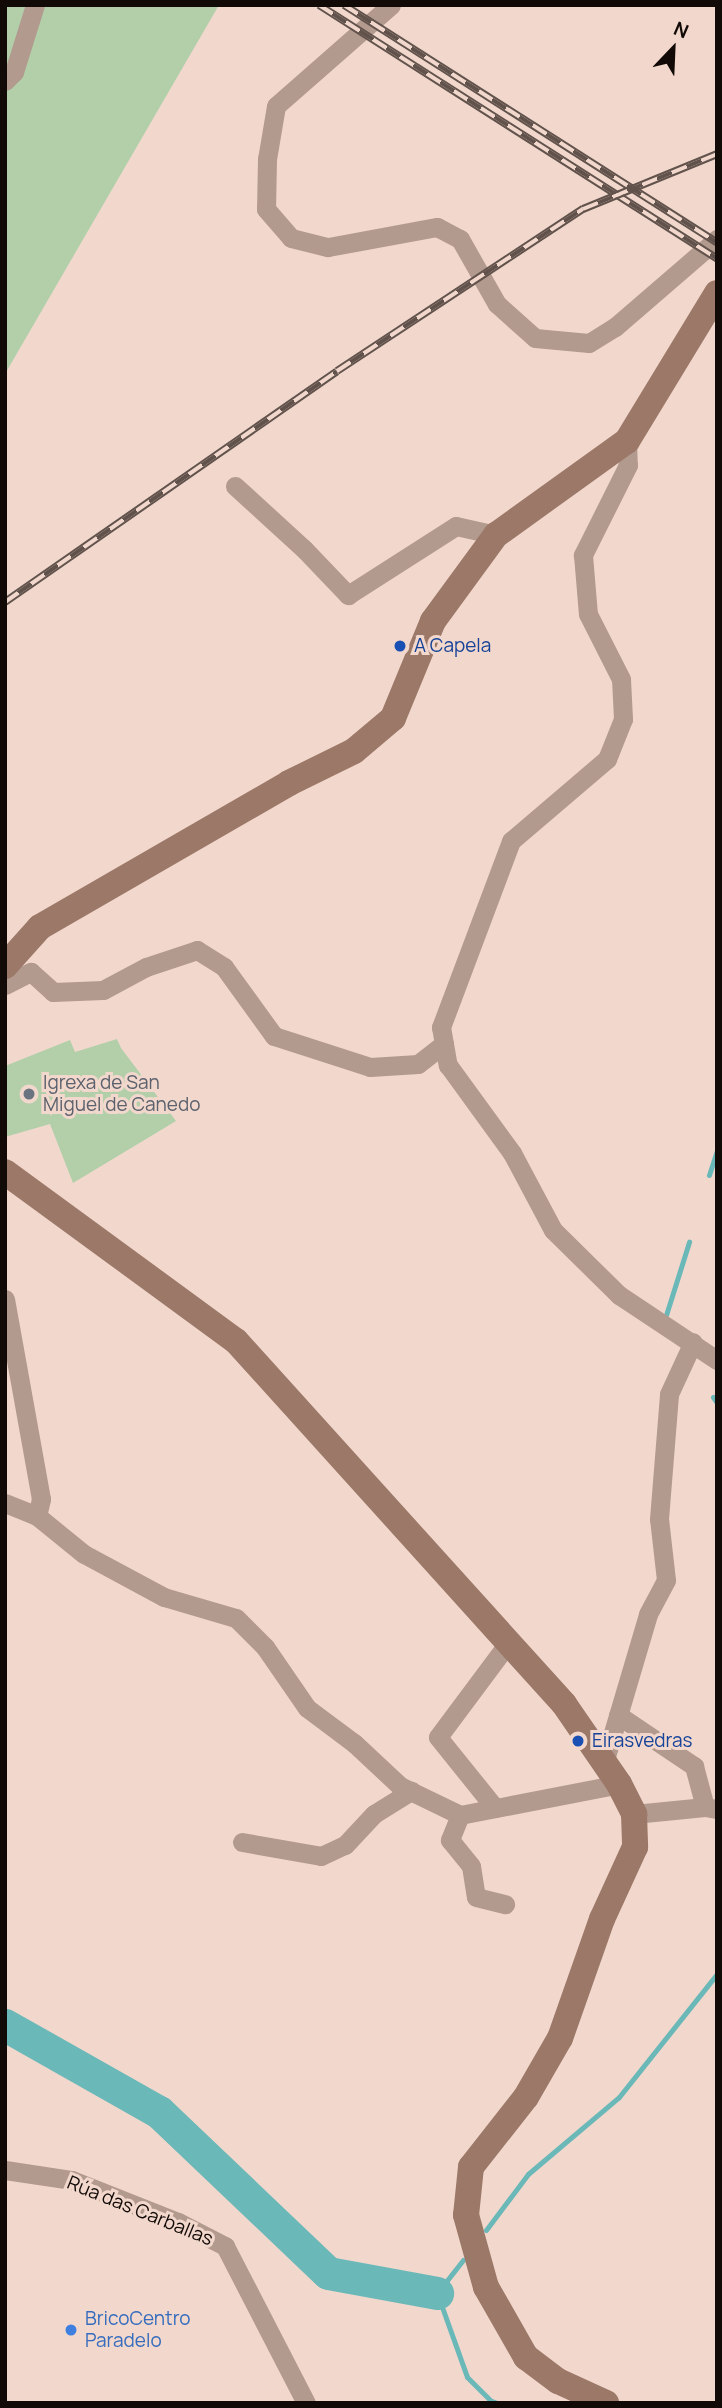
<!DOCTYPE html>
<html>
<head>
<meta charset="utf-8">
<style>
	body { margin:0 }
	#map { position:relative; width:722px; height:2408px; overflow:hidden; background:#f2d8cc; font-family:Manrope,sans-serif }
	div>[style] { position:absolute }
	.green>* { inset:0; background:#b2cfaa }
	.stream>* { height:5px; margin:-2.5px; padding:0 2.5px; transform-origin:2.5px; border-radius:2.5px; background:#6bb8b9 }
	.river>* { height:33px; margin:-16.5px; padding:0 16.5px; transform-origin:16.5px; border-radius:16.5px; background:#6bb8b9 }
	.street>* { height:19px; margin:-9.5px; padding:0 9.5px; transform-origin:9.5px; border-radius:9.5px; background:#b39a8e }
	.secondary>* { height:26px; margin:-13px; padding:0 13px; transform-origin:13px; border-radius:13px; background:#9c7868 }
	.rail>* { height:8px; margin-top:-4px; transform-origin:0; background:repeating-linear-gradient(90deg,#f2d8cc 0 16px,#61524c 0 32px); box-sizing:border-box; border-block:2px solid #61524c }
	.dots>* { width:19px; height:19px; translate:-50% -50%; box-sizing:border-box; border:4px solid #f2d8cc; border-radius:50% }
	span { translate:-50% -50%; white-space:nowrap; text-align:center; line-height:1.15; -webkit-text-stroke:6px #f2d8cc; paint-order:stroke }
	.transit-label { font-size:19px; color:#164399 }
	.left { translate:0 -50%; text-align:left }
	.worship-label { font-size:19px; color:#5b616d }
	.street-label { font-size:19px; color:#120a07 }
	.shop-label { font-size:19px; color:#366cbe }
	.frame { position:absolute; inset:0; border:7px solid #120a07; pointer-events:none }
	.north { position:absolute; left:638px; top:14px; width:70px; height:70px; -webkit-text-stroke:5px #f2d8cc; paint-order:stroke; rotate:23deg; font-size:19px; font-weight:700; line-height:28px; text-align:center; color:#120a07 }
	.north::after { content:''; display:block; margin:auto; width:24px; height:32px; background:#120a07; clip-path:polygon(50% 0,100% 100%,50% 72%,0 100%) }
</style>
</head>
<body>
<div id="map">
	<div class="green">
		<div style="clip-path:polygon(5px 5px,219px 5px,5px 374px)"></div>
		<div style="clip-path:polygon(117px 1039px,121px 1048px,176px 1121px,73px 1183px,50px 1124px,5px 1137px,5px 1066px,70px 1040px,75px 1052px)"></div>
	</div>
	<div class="stream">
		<div style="left:709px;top:1175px;width:26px;rotate:-72deg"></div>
		<div style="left:666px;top:1315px;width:77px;rotate:-72.5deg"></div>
		<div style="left:713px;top:1397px;width:7px;rotate:56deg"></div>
		<div style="left:486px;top:2230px;width:70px;rotate:-53.1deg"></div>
		<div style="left:528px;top:2174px;width:119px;rotate:-40.2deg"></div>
		<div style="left:619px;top:2097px;width:157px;rotate:-51.5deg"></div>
		<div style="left:463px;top:2260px;width:42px;rotate:128.2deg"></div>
		<div style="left:437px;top:2293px;width:89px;rotate:70.3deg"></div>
		<div style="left:467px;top:2377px;width:34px;rotate:45deg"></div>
		<div style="left:491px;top:2401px;width:6px;rotate:18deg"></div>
	</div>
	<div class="river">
		<div style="left:5px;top:2025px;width:177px;rotate:29.5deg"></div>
		<div style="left:159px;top:2112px;width:233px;rotate:43.6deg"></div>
		<div style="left:328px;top:2273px;width:111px;rotate:10.4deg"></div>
	</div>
	<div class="street">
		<div style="left:391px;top:5px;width:153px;rotate:138.7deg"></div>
		<div style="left:276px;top:106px;width:54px;rotate:99.6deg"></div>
		<div style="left:267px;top:159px;width:50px;rotate:91.1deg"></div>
		<div style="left:266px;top:209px;width:38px;rotate:49deg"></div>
		<div style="left:291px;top:238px;width:38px;rotate:14deg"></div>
		<div style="left:328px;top:247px;width:111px;rotate:-10.4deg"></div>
		<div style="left:437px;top:227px;width:26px;rotate:28deg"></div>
		<div style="left:460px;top:239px;width:75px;rotate:60.4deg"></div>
		<div style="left:497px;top:304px;width:51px;rotate:41.8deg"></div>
		<div style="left:535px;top:338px;width:54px;rotate:5.3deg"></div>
		<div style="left:589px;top:343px;width:31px;rotate:-32deg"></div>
		<div style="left:615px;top:327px;width:135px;rotate:-40.8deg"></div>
		<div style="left:5px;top:81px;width:13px;rotate:-45deg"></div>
		<div style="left:14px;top:72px;width:70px;rotate:-72.6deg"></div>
		<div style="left:627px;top:441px;width:24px;rotate:88deg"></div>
		<div style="left:628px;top:465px;width:101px;rotate:116.6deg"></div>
		<div style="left:583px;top:555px;width:59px;rotate:85.2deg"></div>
		<div style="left:588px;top:614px;width:73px;rotate:63.1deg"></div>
		<div style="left:621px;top:679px;width:40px;rotate:87.1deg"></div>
		<div style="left:623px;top:719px;width:43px;rotate:111.8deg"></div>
		<div style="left:607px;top:759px;width:126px;rotate:139.5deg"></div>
		<div style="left:511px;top:841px;width:199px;rotate:110.6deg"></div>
		<div style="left:441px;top:1027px;width:39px;rotate:80deg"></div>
		<div style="left:448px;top:1065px;width:109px;rotate:54deg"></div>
		<div style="left:512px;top:1153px;width:87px;rotate:62deg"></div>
		<div style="left:553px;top:1230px;width:93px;rotate:44.6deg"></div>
		<div style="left:619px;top:1295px;width:118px;rotate:33.6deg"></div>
		<div style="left:235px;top:486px;width:93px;rotate:42.4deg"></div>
		<div style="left:304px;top:549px;width:64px;rotate:46.3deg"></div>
		<div style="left:348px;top:595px;width:128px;rotate:-32.6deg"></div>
		<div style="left:456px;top:526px;width:41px;rotate:12.7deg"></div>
		<div style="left:5px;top:985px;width:29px;rotate:-27deg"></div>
		<div style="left:31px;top:972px;width:30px;rotate:42deg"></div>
		<div style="left:53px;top:992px;width:50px;rotate:-2.3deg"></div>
		<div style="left:103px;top:990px;width:49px;rotate:-28.1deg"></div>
		<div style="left:146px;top:967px;width:54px;rotate:-18.4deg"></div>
		<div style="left:197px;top:950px;width:32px;rotate:32deg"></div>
		<div style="left:224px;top:967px;width:85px;rotate:54.1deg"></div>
		<div style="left:274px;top:1036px;width:101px;rotate:17.9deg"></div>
		<div style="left:370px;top:1067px;width:48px;rotate:-3.6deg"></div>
		<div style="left:418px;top:1064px;width:33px;rotate:-38deg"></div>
		<div style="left:5px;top:1299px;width:203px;rotate:79.8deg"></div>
		<div style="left:41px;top:1499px;width:17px;rotate:103deg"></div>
		<div style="left:5px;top:1503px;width:35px;rotate:22deg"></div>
		<div style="left:37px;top:1516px;width:60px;rotate:39deg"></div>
		<div style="left:84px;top:1554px;width:91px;rotate:28.3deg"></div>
		<div style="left:164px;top:1597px;width:75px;rotate:16.3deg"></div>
		<div style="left:236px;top:1618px;width:41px;rotate:45deg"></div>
		<div style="left:265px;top:1647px;width:74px;rotate:55.5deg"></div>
		<div style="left:307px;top:1708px;width:59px;rotate:36.7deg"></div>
		<div style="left:354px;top:1743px;width:63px;rotate:43.1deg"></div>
		<div style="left:400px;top:1786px;width:67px;rotate:25.8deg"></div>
		<div style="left:460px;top:1815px;width:162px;rotate:-11deg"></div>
		<div style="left:618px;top:1715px;width:92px;rotate:33.9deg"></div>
		<div style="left:694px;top:1766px;width:42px;rotate:75deg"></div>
		<div style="left:604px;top:1763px;width:155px;rotate:-73.5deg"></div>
		<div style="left:648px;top:1614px;width:38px;rotate:-62deg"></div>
		<div style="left:666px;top:1580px;width:61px;rotate:-96.5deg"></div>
		<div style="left:659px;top:1519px;width:125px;rotate:-85.4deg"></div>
		<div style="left:669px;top:1394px;width:57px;rotate:-65.2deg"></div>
		<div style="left:495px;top:1808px;width:91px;rotate:-128.8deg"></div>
		<div style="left:438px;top:1737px;width:117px;rotate:-53.3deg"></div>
		<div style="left:634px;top:1814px;width:71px;rotate:-5.6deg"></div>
		<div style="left:705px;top:1807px;width:11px;rotate:10deg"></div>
		<div style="left:460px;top:1815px;width:27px;rotate:112deg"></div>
		<div style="left:450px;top:1840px;width:33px;rotate:51deg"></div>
		<div style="left:471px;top:1866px;width:31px;rotate:81deg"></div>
		<div style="left:476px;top:1897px;width:30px;rotate:14deg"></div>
		<div style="left:242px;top:1842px;width:80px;rotate:10deg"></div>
		<div style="left:321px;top:1856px;width:26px;rotate:-25deg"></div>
		<div style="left:345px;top:1845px;width:42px;rotate:-46.9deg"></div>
		<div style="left:374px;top:1814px;width:44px;rotate:-31.9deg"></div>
		<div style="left:5px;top:2170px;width:68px;rotate:8.5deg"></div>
		<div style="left:72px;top:2180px;width:114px;rotate:21.6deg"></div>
		<div style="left:178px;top:2222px;width:53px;rotate:27.1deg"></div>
		<div style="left:225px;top:2246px;width:177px;rotate:62.7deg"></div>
	</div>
	<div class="secondary">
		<div style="left:5px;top:966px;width:52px;rotate:-48.1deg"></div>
		<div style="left:40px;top:927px;width:288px;rotate:-30deg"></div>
		<div style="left:289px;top:783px;width:72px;rotate:-26.2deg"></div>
		<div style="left:354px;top:751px;width:51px;rotate:-40.2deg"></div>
		<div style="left:393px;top:718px;width:105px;rotate:-67.6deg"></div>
		<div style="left:433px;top:621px;width:107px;rotate:-53.8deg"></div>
		<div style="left:496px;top:535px;width:161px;rotate:-35.7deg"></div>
		<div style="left:627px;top:441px;width:173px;rotate:-58.7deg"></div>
		<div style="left:5px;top:1172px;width:286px;rotate:36.2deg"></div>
		<div style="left:236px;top:1341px;width:489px;rotate:47.9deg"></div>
		<div style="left:564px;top:1704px;width:97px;rotate:55.5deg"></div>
		<div style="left:619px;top:1784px;width:34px;rotate:63deg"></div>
		<div style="left:634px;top:1814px;width:33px;rotate:88deg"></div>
		<div style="left:635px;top:1847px;width:79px;rotate:114.6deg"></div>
		<div style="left:602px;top:1919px;width:126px;rotate:109.4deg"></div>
		<div style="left:560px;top:2038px;width:68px;rotate:120deg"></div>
		<div style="left:526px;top:2097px;width:89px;rotate:128.2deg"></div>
		<div style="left:471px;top:2167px;width:48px;rotate:95.9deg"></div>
		<div style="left:466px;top:2215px;width:75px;rotate:74.5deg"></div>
		<div style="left:486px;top:2287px;width:81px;rotate:60.3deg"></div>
		<div style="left:526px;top:2357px;width:40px;rotate:37deg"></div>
		<div style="left:558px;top:2381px;width:53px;rotate:24.6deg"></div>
	</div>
	<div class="rail">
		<div style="left:319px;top:5px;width:472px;rotate:32.5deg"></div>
		<div style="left:344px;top:5px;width:442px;rotate:32.5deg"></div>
		<div style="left:5px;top:602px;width:404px;rotate:-34.8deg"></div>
		<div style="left:337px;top:371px;width:295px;rotate:-33.4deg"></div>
		<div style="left:583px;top:209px;width:145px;rotate:-22.3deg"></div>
	</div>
	<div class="dots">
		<div style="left:400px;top:646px;background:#1a4fb4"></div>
		<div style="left:29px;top:1094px;background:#6b7280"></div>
		<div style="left:578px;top:1741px;background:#1a4fb4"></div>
		<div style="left:71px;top:2330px;background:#3f7fe0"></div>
	</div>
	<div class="transit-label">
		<span class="left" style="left:414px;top:646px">A Capela</span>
		<span class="left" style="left:592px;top:1741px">Eirasvedras</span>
	</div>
	<div class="worship-label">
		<span class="left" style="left:43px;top:1094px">Igrexa de San<br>Miguel de Canedo</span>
	</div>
	<div class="street-label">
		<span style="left:140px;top:2211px;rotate:22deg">Rúa das Carballas</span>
	</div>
	<div class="shop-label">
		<span class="left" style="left:85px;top:2330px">BricoCentro<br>Paradelo</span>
	</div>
	<div class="frame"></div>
	<div class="north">N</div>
</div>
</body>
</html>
